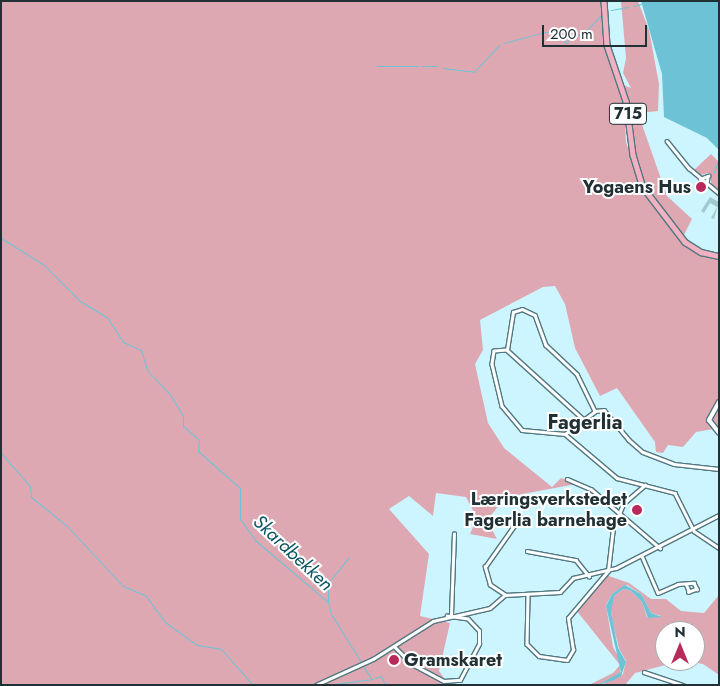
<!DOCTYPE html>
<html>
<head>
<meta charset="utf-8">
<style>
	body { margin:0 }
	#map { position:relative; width:720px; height:686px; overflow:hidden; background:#cdf5ff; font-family:Jost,sans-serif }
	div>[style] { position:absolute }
	.green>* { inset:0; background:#dea8b3 }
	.water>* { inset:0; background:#6dc3d5 }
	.stream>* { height:1px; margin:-0.5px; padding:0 0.5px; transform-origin:0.5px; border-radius:0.5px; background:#6dc3d5 }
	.building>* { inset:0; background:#a1c9d2 }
	.roads { filter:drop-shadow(1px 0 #527780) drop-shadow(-1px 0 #527780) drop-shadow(0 1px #527780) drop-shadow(0 -1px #527780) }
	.minor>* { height:2.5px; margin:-1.25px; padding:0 1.25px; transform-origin:1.25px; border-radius:1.25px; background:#fff }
	.minor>.ring { margin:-1.25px; padding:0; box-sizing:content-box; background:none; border:2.5px solid #fff; border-radius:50% }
	.tertiary>* { height:4px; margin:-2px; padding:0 2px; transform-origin:2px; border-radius:2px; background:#fff }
	.primary>* { height:4.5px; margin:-2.25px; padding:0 2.25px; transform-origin:2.25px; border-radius:2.25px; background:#f2b1c1 }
	.dots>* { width:14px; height:14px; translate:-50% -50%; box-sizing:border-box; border:2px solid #fff; border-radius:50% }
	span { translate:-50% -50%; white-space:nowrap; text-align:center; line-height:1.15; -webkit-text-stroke:4px #fff; paint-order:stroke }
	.shield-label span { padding:1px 4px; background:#fff; border:1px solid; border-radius:4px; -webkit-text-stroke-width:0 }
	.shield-label { font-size:16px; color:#203034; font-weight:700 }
	.poi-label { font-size:18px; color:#203034; font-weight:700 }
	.right { translate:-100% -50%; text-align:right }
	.left { translate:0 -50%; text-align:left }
	.water-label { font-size:19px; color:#085562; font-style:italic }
	.quarter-label { font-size:20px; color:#203034; font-weight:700 }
	.frame { position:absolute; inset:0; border:2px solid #203034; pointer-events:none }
	.north { position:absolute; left:655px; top:621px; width:50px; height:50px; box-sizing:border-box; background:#fff; border:1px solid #a6acae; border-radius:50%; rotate:0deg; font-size:14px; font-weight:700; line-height:20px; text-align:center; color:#203034 }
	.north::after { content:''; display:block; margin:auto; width:18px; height:22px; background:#b82a5a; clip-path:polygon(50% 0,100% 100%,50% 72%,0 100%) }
	.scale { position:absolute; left:542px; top:25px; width:105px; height:22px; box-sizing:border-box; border:2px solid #203034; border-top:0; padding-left:6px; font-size:15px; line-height:18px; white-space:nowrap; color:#203034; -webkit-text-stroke:4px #fff; paint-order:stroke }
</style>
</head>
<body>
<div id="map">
	<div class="green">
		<div style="clip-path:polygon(1px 1px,602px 1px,606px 48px,624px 102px,626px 142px,639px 181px,685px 246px,719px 258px,719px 428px,696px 432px,683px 447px,668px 445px,663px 453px,656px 452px,655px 442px,617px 388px,600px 396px,575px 348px,565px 304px,555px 286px,543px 287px,480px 320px,483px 350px,475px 364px,488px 423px,504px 448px,552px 487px,561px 478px,576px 484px,506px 497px,487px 520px,497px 539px,470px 534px,477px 518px,466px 497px,436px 493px,433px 516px,409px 496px,389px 509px,429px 554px,420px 616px,450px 623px,439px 671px,449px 685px,1px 685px)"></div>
		<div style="clip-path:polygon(621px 1px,638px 1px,649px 30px,659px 84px,658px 111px,638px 113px,667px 196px,692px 219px,683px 237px,648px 190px,636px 161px,623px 85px,631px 88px,623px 73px,626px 58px)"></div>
		<div style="clip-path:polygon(711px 154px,719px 162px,719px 190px,712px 186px,709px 173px,700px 175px,694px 170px)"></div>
		<div style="clip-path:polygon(606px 575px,629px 583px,651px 599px,666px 599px,681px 611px,704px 613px,719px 595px,719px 675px,703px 664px,685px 661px,695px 661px,695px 631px,665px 631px,665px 661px,681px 661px,635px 673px,625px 685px,601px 685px,623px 674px,626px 661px,619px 649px,612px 619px,610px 603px,614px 596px,623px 589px,630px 590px,642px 602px,647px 617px,661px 616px,651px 613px,641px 594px,627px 585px,612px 594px,606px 605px,613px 647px,622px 663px,620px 673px,598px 685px,575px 685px,591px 684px,613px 673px,620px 665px,576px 610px)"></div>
	</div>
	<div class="water">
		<div style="clip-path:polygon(641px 1px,719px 1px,719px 150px,707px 138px,664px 117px,662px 74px)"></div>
		<div style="clip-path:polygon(625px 585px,641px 594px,651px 613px,662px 617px,648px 618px,642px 602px,630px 590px,623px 589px,614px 596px,611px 612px,618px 648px,626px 662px,621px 676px,614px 680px,598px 685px,621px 672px,606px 606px,612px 594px)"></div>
	</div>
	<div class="stream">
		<div style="left:633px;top:6px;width:8px;rotate:-14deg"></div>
		<div style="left:611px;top:10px;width:17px;rotate:-10deg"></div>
		<div style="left:504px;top:43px;width:42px;rotate:-15deg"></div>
		<div style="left:545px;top:32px;width:9px;rotate:6deg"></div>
		<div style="left:554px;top:33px;width:16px;rotate:40deg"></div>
		<div style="left:566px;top:43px;width:11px;rotate:-49deg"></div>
		<div style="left:573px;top:35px;width:9px"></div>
		<div style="left:582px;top:35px;width:28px;rotate:-46deg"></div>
		<div style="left:377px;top:66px;width:41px"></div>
		<div style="left:422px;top:66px;width:15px"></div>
		<div style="left:443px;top:68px;width:31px;rotate:7deg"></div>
		<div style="left:474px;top:72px;width:37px;rotate:-47deg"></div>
		<div style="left:713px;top:174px;width:17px;rotate:-69deg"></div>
		<div style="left:1px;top:238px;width:51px;rotate:32.1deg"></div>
		<div style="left:44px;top:265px;width:51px;rotate:45deg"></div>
		<div style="left:80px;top:301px;width:31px;rotate:31deg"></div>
		<div style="left:107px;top:317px;width:30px;rotate:57deg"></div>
		<div style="left:123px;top:342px;width:20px;rotate:24deg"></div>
		<div style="left:141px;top:350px;width:21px;rotate:73deg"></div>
		<div style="left:147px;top:370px;width:35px;rotate:47deg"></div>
		<div style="left:171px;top:396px;width:23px;rotate:59deg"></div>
		<div style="left:183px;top:416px;width:10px;rotate:90deg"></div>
		<div style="left:183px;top:426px;width:21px;rotate:41deg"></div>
		<div style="left:199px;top:440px;width:11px;rotate:95deg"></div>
		<div style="left:198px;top:451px;width:56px;rotate:41.4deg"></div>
		<div style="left:240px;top:488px;width:31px;rotate:90deg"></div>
		<div style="left:240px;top:519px;width:27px;rotate:54deg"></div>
		<div style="left:256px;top:541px;width:94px;rotate:40.3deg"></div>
		<div style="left:328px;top:602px;width:12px;rotate:76deg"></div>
		<div style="left:331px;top:614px;width:57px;rotate:58deg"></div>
		<div style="left:1px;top:453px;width:44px;rotate:48.7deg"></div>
		<div style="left:30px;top:486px;width:11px;rotate:85deg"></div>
		<div style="left:31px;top:497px;width:46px;rotate:38.9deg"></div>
		<div style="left:67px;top:526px;width:82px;rotate:47deg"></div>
		<div style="left:123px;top:586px;width:25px;rotate:23deg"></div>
		<div style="left:146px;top:596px;width:32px;rotate:54deg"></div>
		<div style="left:165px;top:622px;width:39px;rotate:36deg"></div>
		<div style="left:197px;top:645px;width:24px;rotate:9deg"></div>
		<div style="left:221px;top:649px;width:48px;rotate:48.4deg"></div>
		<div style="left:328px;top:601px;width:18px;rotate:-90deg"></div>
		<div style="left:328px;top:583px;width:33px;rotate:-51deg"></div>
		<div style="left:363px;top:666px;width:14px;rotate:56deg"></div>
		<div style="left:375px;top:678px;width:6px;rotate:-18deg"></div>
		<div style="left:381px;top:676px;width:10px;rotate:66deg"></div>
		<div style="left:326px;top:685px;width:47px;rotate:-7.3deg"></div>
	</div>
	<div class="building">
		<div style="clip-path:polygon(710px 197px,719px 202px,714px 219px,711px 218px,717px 207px,710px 203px,704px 213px,701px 211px)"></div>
	</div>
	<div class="roads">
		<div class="minor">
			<div style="left:667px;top:141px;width:35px;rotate:51deg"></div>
			<div style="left:689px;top:168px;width:39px;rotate:40deg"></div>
			<div style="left:700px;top:179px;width:9px;rotate:-21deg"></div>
			<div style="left:708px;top:176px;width:9px;rotate:96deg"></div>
			<div style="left:507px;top:350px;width:13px;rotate:176deg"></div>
			<div style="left:494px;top:351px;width:13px;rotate:99deg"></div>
			<div style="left:492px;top:364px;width:43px;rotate:76.6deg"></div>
			<div style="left:502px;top:406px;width:31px;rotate:50deg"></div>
			<div style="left:522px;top:430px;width:43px;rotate:5.3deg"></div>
			<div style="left:565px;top:434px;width:38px;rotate:-37deg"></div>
			<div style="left:595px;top:411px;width:9px;rotate:-6deg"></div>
			<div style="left:604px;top:410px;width:39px;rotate:50deg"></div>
			<div style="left:629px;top:440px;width:18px;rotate:41deg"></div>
			<div style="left:643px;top:452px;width:33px;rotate:21deg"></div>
			<div style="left:674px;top:464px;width:45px;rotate:6.3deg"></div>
			<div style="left:507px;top:350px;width:38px;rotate:-81deg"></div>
			<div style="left:513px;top:312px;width:9px;rotate:-18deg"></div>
			<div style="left:522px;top:309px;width:14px;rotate:25deg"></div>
			<div style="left:535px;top:315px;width:32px;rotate:70deg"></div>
			<div style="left:546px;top:345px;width:42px;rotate:43.1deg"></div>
			<div style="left:577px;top:374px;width:41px;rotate:64.1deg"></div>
			<div style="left:507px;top:350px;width:103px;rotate:42.2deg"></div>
			<div style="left:565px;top:434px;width:68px;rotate:40.2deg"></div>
			<div style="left:617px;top:478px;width:60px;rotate:14.5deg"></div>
			<div style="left:675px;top:493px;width:42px;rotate:63.4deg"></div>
			<div style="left:694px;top:531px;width:30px;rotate:34deg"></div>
			<div style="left:567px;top:479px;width:26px;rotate:23deg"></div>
			<div style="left:591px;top:489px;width:91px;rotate:40.5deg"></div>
			<div class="ring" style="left:514.5px;top:515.5px;width:4.5px;height:4.5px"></div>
			<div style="left:527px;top:551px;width:50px;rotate:10.4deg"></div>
			<div style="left:576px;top:560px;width:21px;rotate:51deg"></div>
			<div style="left:642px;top:556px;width:40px;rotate:66.6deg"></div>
			<div style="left:658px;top:593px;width:22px;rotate:-24deg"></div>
			<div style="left:678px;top:584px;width:16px;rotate:-4deg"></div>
			<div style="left:694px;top:583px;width:7px;rotate:63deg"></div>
			<div style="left:697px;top:589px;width:9px;rotate:159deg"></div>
			<div style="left:689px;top:592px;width:8px;rotate:-113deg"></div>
			<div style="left:505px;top:595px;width:18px;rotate:-146deg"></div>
			<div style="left:490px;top:585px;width:19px;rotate:-106deg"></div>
			<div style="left:485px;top:567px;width:54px;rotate:-54.8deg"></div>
			<div style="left:528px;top:596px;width:48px;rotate:91.2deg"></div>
			<div style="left:527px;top:644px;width:17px;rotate:45deg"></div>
			<div style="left:539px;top:656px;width:28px;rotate:8deg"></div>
			<div style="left:567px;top:660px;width:12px;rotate:-59deg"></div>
			<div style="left:573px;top:650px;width:32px;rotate:-99deg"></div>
			<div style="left:568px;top:618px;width:62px;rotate:-49.6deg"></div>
			<div style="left:608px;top:571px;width:43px;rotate:-83.4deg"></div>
			<div style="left:613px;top:528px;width:26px;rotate:-67deg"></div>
			<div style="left:623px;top:504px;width:29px;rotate:-41deg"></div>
			<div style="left:451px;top:615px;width:81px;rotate:-87.9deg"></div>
			<div style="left:394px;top:646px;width:25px;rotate:45deg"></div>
			<div style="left:412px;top:664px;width:36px;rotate:28deg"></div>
			<div style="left:444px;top:681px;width:16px;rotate:-4deg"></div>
			<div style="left:460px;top:680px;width:41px;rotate:-62.2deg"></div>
			<div style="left:479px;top:644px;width:13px;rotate:-90deg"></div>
			<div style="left:479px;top:631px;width:16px;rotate:-133deg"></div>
			<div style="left:468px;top:619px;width:21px;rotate:-172deg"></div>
			<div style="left:644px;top:672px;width:41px;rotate:18.4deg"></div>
			<div style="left:316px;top:685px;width:63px;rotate:-24.5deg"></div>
			<div style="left:373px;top:659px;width:71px;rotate:-32.3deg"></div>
			<div style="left:433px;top:621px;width:58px;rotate:-12.8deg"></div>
			<div style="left:490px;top:608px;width:20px;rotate:-41deg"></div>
			<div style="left:505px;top:595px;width:55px;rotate:-3.1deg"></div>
			<div style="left:560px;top:592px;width:19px;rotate:-47deg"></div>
			<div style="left:573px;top:578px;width:44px;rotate:-13.1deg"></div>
			<div style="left:616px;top:568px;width:116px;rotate:-27.2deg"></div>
		</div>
		<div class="tertiary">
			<div style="left:719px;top:402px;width:21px;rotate:119deg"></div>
			<div style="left:709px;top:420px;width:16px;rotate:52deg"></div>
		</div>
		<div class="primary">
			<div style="left:604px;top:1px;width:44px;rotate:86.1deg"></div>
			<div style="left:607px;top:45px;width:59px;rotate:71.3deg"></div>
			<div style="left:626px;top:101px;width:54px;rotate:82.6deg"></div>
			<div style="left:633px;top:155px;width:34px;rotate:73deg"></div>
			<div style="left:643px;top:187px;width:69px;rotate:52.6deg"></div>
			<div style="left:685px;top:242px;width:19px;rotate:32deg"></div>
			<div style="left:701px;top:252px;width:18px;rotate:13deg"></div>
		</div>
	</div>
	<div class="dots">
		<div style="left:701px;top:187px;background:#b82a5a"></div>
		<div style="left:637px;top:510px;background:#b82a5a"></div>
		<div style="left:394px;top:660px;background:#b82a5a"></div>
	</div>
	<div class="shield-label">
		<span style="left:628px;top:114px">715</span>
	</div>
	<div class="poi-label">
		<span class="right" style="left:691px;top:187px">Yogaens Hus</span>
		<span class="right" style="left:627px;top:510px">Læringsverkstedet<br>Fagerlia barnehage</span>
		<span class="left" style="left:404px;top:660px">Gramskaret</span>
	</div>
	<div class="water-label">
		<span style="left:293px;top:553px;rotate:43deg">Skardbekken</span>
	</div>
	<div class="quarter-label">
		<span style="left:585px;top:422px">Fagerlia</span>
	</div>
	<div class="frame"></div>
	<div class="north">N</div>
	<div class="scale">200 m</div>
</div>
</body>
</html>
